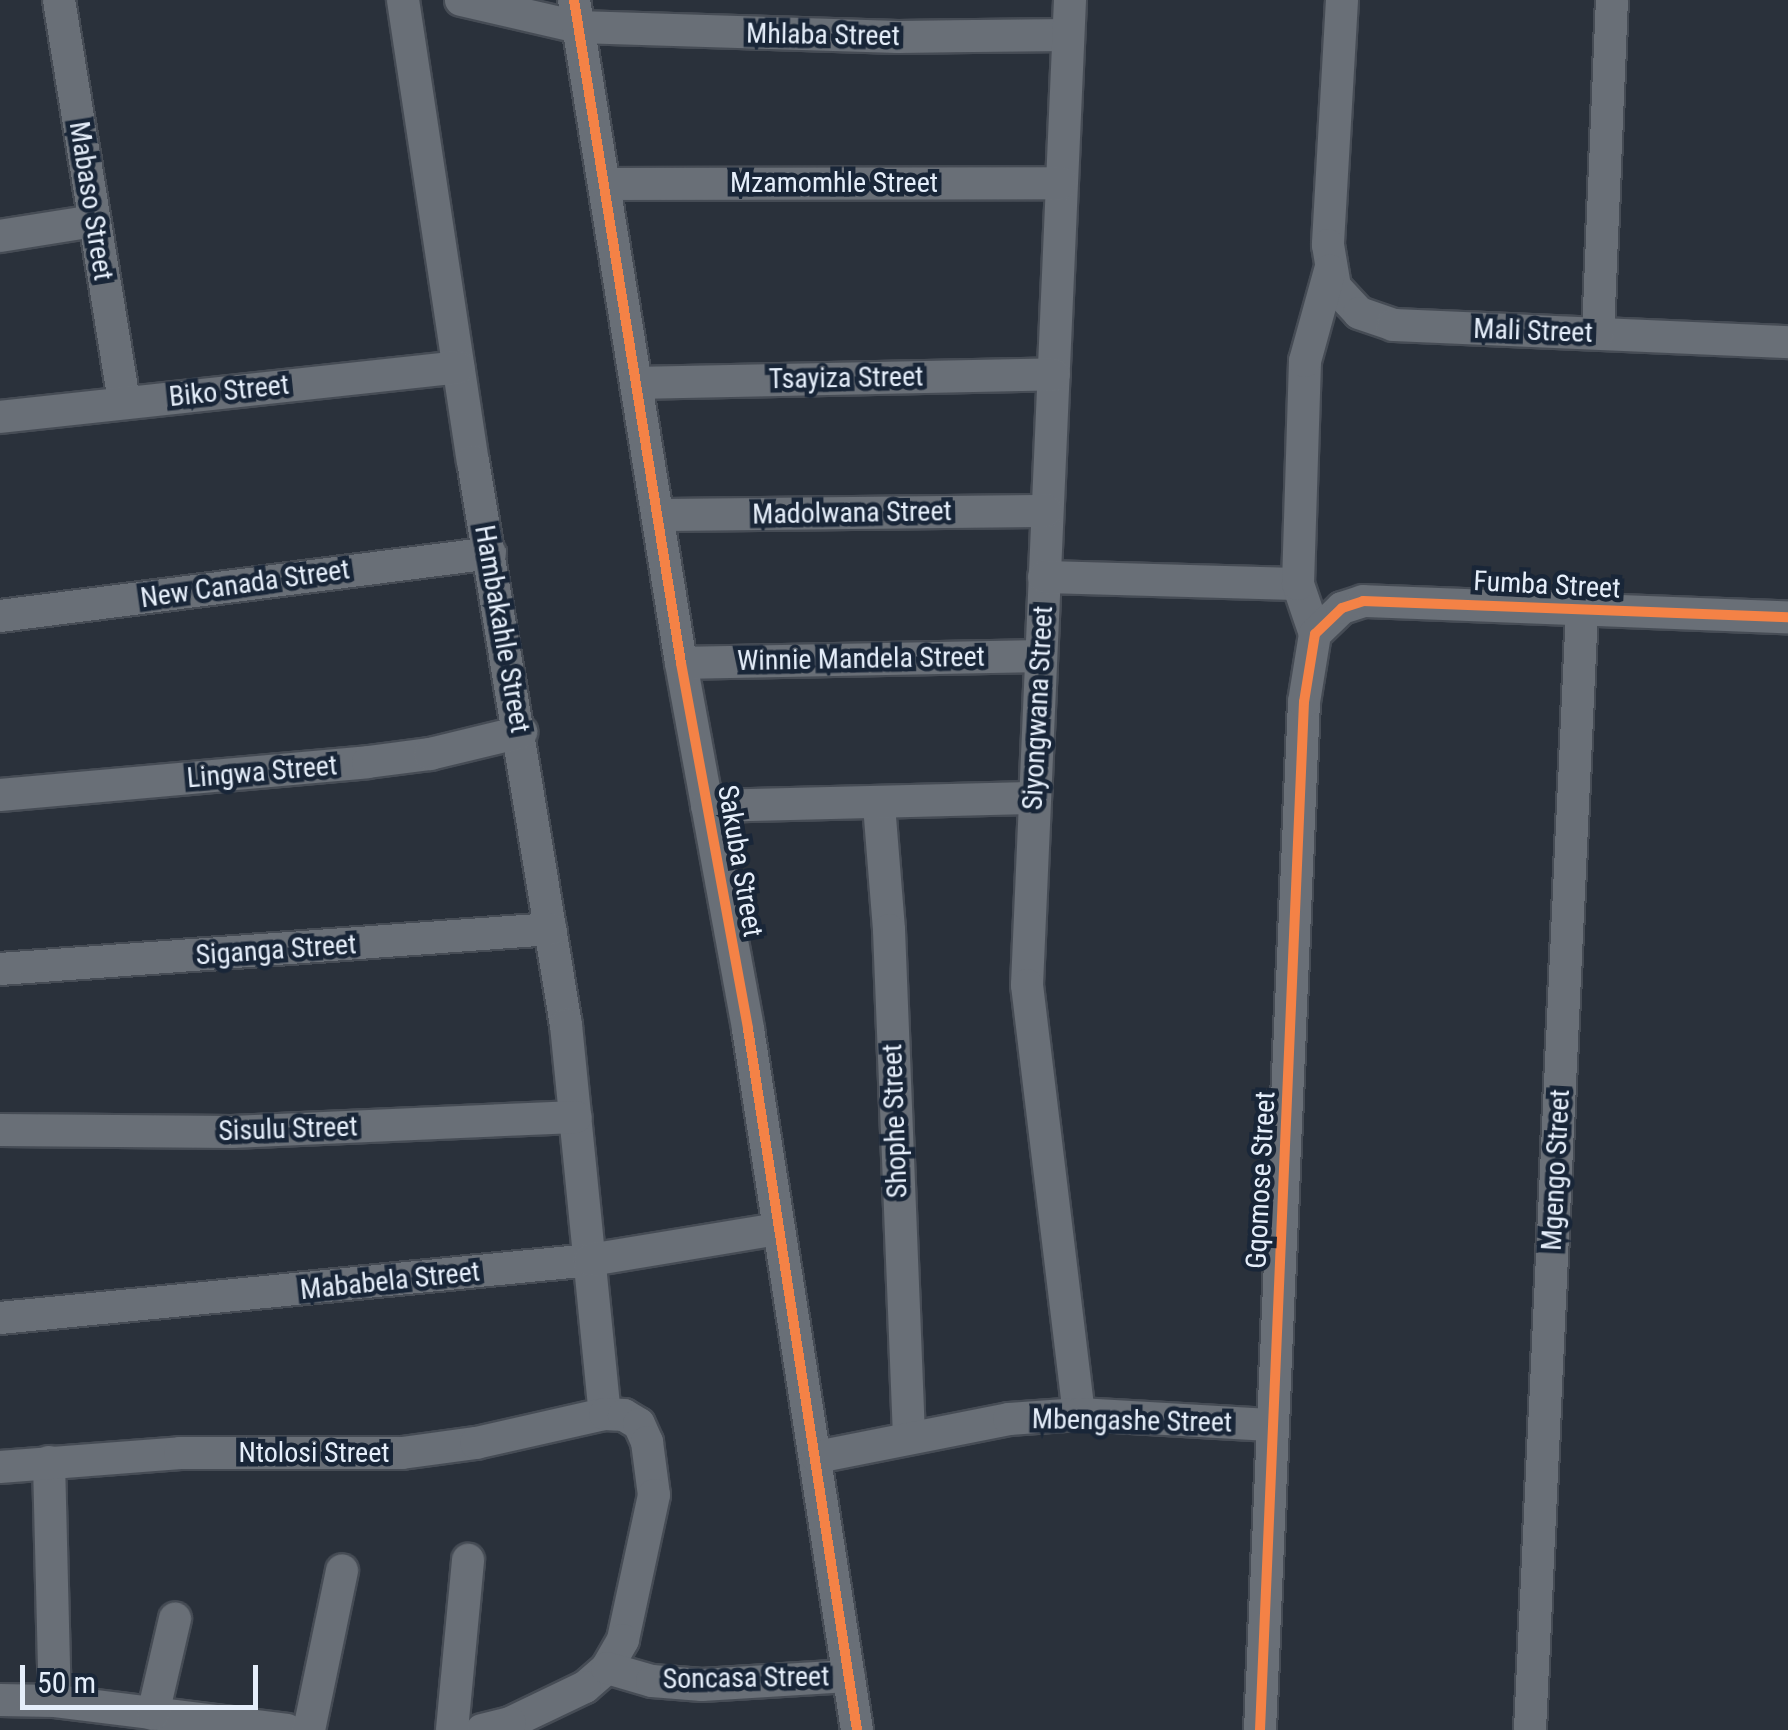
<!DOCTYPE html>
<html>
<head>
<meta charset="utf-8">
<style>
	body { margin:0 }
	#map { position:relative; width:1788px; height:1730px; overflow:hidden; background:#2a313b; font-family:"Roboto Condensed",sans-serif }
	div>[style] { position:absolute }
	.roads { filter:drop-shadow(2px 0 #464c55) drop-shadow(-2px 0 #464c55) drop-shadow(0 2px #464c55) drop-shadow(0 -2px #464c55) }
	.minor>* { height:32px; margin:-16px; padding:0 16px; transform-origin:16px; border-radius:16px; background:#696f77 }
	.cycleway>* { height:10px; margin:-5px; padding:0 5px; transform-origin:5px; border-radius:5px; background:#f48246 }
	span { translate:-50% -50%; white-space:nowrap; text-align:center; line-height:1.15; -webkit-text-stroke:9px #192638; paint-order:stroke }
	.street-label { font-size:28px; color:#e5eefa }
	.scale { position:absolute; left:20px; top:1665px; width:238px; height:45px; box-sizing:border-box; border:5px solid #e5eefa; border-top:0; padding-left:12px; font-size:30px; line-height:35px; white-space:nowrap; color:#e5eefa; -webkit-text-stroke:8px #192638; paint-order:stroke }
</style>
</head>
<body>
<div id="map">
	<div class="roads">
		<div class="minor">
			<div style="left:59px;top:0;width:407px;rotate:80.8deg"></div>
			<div style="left:403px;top:0;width:466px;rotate:81.4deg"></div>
			<div style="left:473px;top:461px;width:572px;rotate:80.64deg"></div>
			<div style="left:566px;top:1025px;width:391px;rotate:84.3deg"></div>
			<div style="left:461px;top:0;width:120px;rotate:13deg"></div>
			<div style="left:578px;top:27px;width:320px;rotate:1.8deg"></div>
			<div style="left:898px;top:37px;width:170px;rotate:-0.7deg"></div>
			<div style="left:574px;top:0;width:672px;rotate:80.83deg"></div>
			<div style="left:681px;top:663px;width:372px;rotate:79.6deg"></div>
			<div style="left:748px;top:1029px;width:709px;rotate:81.16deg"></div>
			<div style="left:1070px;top:0;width:986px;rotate:92.5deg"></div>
			<div style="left:1027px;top:985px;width:432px;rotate:83.1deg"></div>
			<div style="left:1342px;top:0;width:245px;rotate:93.3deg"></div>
			<div style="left:1328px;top:245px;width:43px;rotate:80.5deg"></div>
			<div style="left:1335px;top:287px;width:35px;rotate:47deg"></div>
			<div style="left:1359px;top:313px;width:36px;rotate:19deg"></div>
			<div style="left:1393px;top:325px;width:395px;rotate:2.5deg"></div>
			<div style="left:607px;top:184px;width:454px;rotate:-0.1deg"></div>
			<div style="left:0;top:236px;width:95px;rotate:-9.1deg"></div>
			<div style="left:1598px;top:333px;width:333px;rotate:-87.6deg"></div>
			<div style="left:638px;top:383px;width:416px;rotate:-1.2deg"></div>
			<div style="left:0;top:417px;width:461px;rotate:-6.2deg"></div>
			<div style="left:659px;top:515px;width:387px;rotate:-0.6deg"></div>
			<div style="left:1044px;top:577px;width:254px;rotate:1.6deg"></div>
			<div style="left:0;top:616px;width:494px;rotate:-7.3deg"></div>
			<div style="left:1315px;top:634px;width:53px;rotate:-108.8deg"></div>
			<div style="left:1298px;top:584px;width:223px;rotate:-88.2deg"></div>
			<div style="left:1305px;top:361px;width:94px;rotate:-74.6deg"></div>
			<div style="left:681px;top:663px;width:359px;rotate:-1.1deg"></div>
			<div style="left:0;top:795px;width:369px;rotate:-5.1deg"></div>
			<div style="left:368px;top:762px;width:63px;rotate:-7.4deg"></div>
			<div style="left:430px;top:754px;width:94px;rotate:-13.6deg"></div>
			<div style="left:879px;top:805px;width:125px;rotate:85.4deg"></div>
			<div style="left:889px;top:930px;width:507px;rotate:87.74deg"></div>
			<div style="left:707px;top:806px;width:327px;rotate:-1.4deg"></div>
			<div style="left:0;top:969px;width:552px;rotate:-4.15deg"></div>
			<div style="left:0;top:1130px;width:232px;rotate:0.5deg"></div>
			<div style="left:232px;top:1132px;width:344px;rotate:-2.5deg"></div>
			<div style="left:0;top:1318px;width:593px;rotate:-5.61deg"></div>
			<div style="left:590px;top:1260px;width:191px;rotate:-9.4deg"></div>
			<div style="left:817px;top:1457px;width:196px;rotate:-11.2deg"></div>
			<div style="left:1009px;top:1419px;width:70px;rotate:-4.1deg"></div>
			<div style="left:1079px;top:1414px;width:191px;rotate:3.3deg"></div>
			<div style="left:49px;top:1462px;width:239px;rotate:88.6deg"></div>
			<div style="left:0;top:1467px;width:181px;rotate:-4.4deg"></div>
			<div style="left:180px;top:1453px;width:222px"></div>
			<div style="left:402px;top:1453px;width:75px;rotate:-7.7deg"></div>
			<div style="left:476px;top:1443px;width:132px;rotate:-12.7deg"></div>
			<div style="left:605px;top:1414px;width:19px;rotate:3deg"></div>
			<div style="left:624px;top:1415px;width:17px;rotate:31deg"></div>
			<div style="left:639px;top:1424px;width:20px;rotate:66deg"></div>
			<div style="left:647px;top:1442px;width:53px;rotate:82.5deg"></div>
			<div style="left:654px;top:1495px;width:148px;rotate:102.1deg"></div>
			<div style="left:623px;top:1640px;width:32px;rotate:120deg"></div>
			<div style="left:607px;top:1668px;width:29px;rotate:139deg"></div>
			<div style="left:585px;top:1687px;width:83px;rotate:154.4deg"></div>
			<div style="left:510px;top:1723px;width:29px;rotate:166deg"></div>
			<div style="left:607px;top:1668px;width:47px;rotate:16.1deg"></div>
			<div style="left:652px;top:1681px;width:50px;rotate:4.6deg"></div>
			<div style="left:702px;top:1685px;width:147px;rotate:-3.5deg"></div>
			<div style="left:0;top:1700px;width:55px;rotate:1deg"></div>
			<div style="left:55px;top:1701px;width:234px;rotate:7.1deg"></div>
			<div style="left:153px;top:1714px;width:98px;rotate:-77deg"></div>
			<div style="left:309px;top:1730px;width:163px;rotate:-78.3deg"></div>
			<div style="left:452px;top:1730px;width:171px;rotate:-84.6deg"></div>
			<div style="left:1260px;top:1730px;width:1029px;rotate:-87.55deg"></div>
			<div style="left:1304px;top:702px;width:69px;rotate:-80.8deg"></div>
			<div style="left:1315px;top:634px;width:37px;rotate:-44deg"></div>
			<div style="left:1342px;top:608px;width:22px;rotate:-18deg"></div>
			<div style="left:1363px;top:601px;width:425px;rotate:2.2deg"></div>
			<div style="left:1530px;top:1730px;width:1121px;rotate:-87.34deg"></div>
		</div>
	</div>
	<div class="cycleway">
		<div style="left:574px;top:0;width:672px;rotate:80.83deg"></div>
		<div style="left:681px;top:663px;width:372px;rotate:79.6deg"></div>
		<div style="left:748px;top:1029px;width:709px;rotate:81.16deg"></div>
		<div style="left:1260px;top:1730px;width:1029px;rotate:-87.55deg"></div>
		<div style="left:1304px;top:702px;width:69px;rotate:-80.8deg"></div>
		<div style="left:1315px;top:634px;width:37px;rotate:-44deg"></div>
		<div style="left:1342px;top:608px;width:22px;rotate:-18deg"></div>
		<div style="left:1363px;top:601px;width:425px;rotate:2.2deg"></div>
	</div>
	<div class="street-label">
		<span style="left:823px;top:35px;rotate:1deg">Mhlaba Street</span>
		<span style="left:834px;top:183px">Mzamomhle Street</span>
		<span style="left:91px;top:201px;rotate:81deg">Mabaso Street</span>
		<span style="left:1533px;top:331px;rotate:2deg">Mali Street</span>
		<span style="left:846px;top:378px;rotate:-1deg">Tsayiza Street</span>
		<span style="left:229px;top:391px;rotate:-6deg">Biko Street</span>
		<span style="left:852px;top:513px;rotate:-1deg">Madolwana Street</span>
		<span style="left:245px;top:584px;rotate:-8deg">New Canada Street</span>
		<span style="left:1547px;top:585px;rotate:3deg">Fumba Street</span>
		<span style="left:502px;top:629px;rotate:80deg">Hambakahle Street</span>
		<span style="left:861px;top:659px;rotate:-1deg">Winnie Mandela Street</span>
		<span style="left:1038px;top:708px;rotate:-87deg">Siyongwana Street</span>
		<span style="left:262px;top:772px;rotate:-5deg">Lingwa Street</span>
		<span style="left:740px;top:861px;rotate:80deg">Sakuba Street</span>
		<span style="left:276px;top:950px;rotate:-4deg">Siganga Street</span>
		<span style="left:895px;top:1121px;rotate:-92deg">Shophe Street</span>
		<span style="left:288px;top:1129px;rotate:-2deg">Sisulu Street</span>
		<span style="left:1556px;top:1170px;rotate:-87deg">Mgengo Street</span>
		<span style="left:1261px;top:1180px;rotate:-87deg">Gqomose Street</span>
		<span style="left:390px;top:1281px;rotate:-6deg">Mababela Street</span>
		<span style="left:1132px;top:1421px;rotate:1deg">Mbengashe Street</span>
		<span style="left:314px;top:1453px">Ntolosi Street</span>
		<span style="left:746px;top:1678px;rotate:-1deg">Soncasa Street</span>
	</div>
	<div class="scale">50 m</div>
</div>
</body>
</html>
